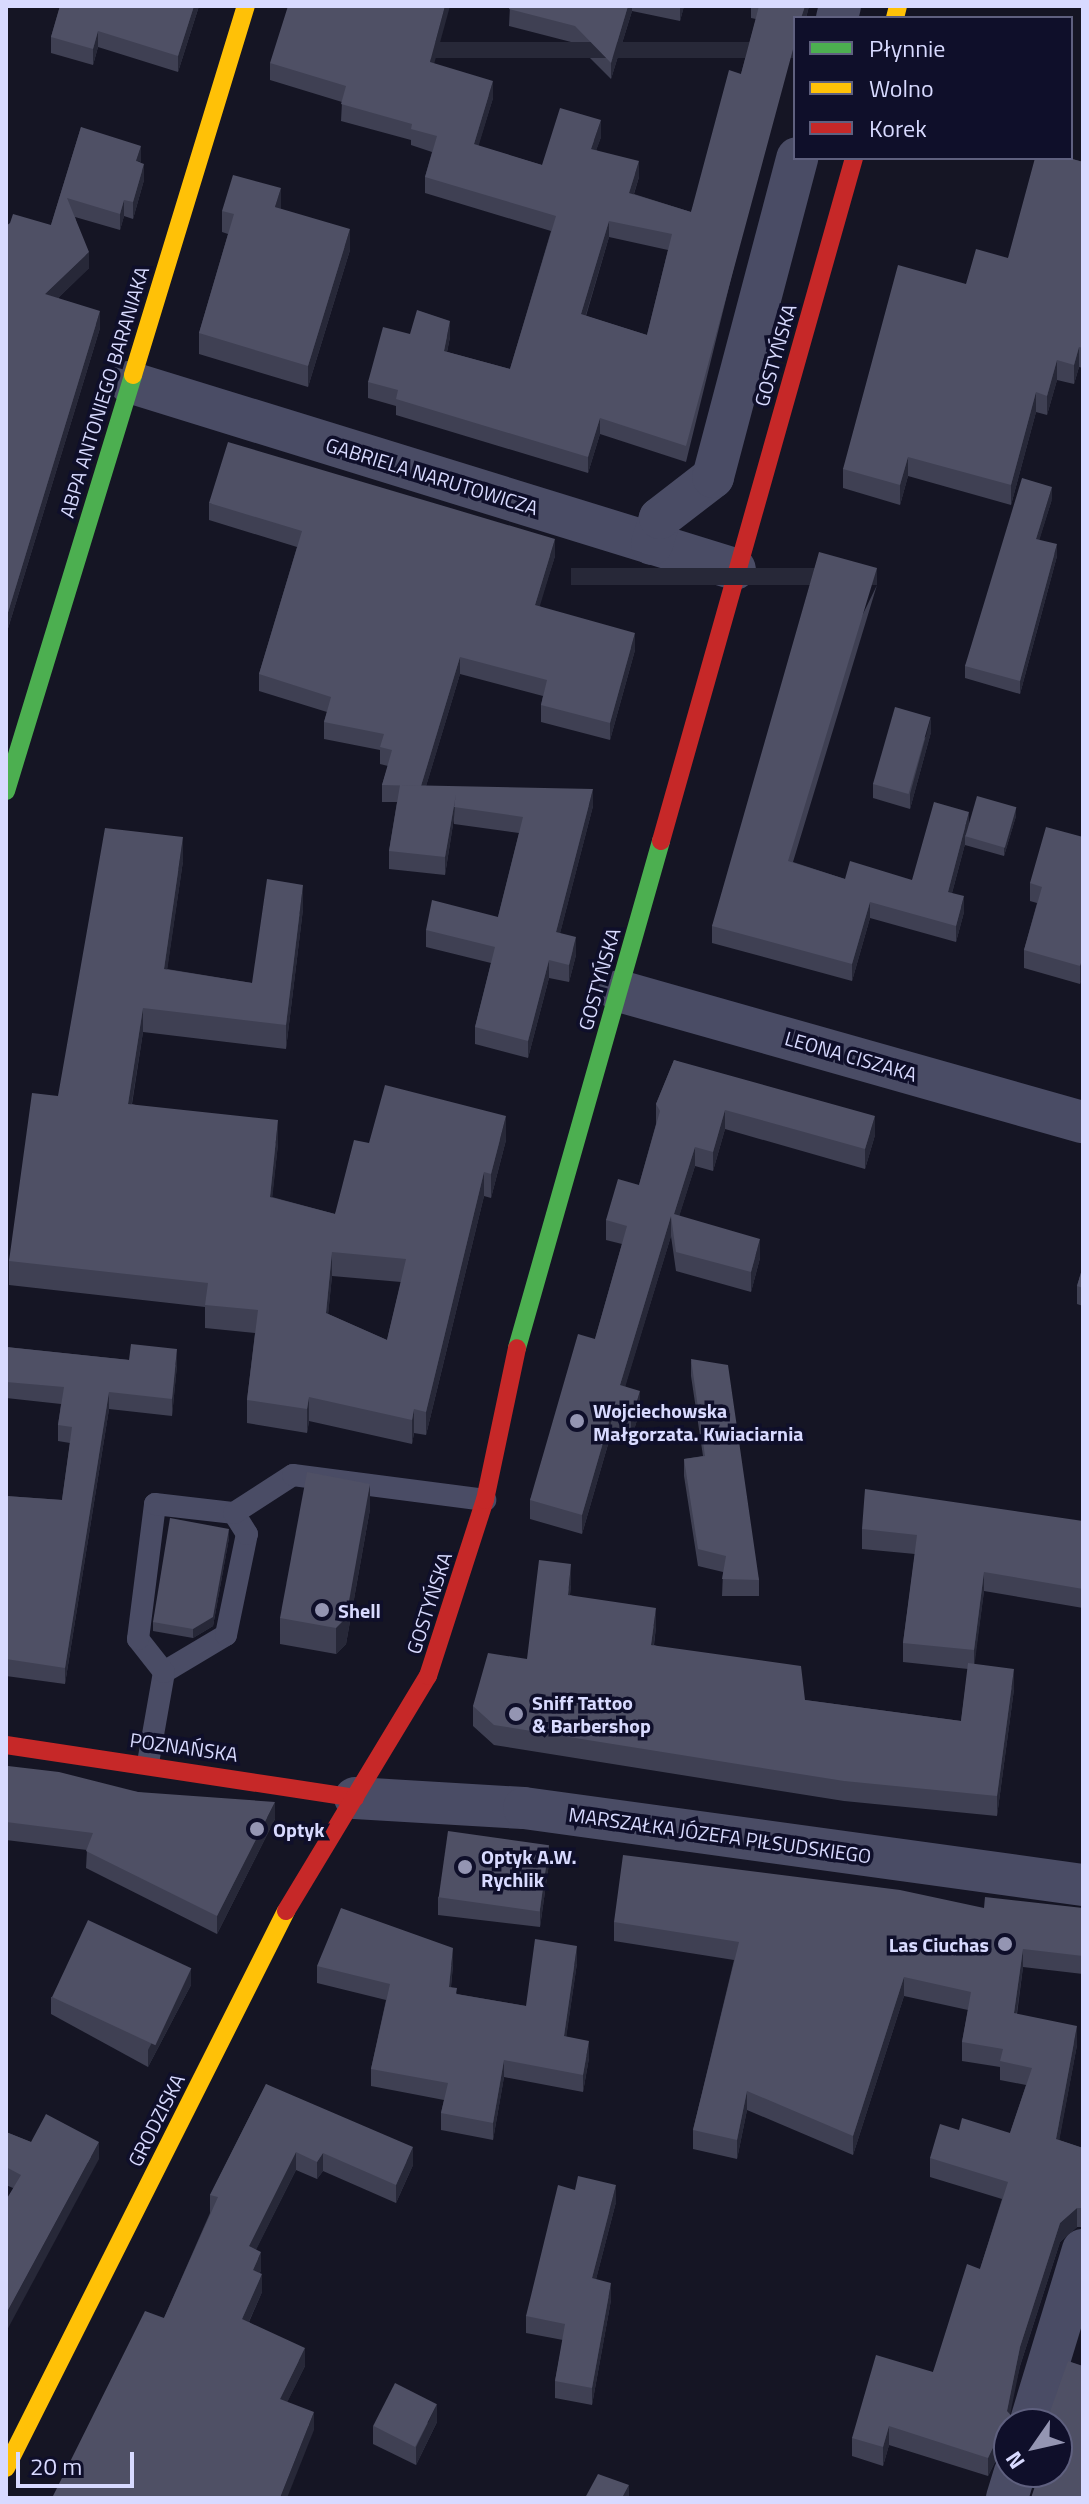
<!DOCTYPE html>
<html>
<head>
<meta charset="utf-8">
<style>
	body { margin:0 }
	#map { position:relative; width:1089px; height:2504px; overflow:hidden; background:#151524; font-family:"Titillium Web",sans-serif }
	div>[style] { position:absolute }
	.lane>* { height:22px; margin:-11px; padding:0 11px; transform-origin:11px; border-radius:11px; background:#4a4c65 }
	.street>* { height:42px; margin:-21px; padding:0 21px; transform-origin:21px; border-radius:21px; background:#4a4c65 }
	.fast>* { height:18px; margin:-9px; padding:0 9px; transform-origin:9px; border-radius:9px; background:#4caf50 }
	.slow>* { height:18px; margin:-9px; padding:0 9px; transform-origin:9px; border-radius:9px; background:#ffc107 }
	.jam>* { height:18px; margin:-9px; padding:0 9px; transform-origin:9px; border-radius:9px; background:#c62828 }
	.wall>* { inset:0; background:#3f4053 }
	.shaded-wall>* { inset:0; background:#272838; transform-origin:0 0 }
	.building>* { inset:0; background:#4f5065; transform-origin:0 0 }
	.dots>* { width:22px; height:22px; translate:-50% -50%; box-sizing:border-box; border:4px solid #0f0f2a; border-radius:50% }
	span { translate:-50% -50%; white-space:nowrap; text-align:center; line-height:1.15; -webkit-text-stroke:7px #0f0f2a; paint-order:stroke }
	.street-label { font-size:20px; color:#d8daff }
	.poi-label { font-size:20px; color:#d8daff; font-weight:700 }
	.left { translate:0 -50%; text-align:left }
	.right { translate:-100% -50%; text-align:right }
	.frame { position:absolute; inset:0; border:8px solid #d8daff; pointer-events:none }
	.legend { position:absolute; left:793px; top:16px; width:280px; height:144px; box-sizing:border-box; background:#0f0f2a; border:2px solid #5f607f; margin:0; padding:10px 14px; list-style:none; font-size:24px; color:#d8daff }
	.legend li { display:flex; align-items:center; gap:16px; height:40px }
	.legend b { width:40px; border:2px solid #5f607f }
	.north { position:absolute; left:993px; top:2408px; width:80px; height:80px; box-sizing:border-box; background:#0f0f2a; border:2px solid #5f607f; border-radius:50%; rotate:236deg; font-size:22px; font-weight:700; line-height:32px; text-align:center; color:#d8daff }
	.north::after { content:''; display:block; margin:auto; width:28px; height:36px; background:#9495b2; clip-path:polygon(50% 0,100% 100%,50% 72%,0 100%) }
	.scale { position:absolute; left:16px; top:2452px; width:118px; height:36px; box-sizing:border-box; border:4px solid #d8daff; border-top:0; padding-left:10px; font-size:24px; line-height:28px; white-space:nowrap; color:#d8daff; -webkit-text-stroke:6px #0f0f2a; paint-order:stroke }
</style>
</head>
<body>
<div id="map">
	<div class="lane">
		<div style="left:164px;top:1672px;width:72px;rotate:-30.8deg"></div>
		<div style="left:226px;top:1635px;width:103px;rotate:-78.3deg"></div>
		<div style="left:247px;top:1534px;width:25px;rotate:-122deg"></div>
		<div style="left:148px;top:1763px;width:92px;rotate:-80deg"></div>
		<div style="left:164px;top:1672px;width:42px;rotate:-128.2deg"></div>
		<div style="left:138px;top:1639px;width:136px;rotate:-82.8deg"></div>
		<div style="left:155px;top:1504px;width:80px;rotate:6.5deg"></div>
		<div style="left:234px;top:1513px;width:70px;rotate:-32.8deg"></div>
		<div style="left:293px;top:1475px;width:194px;rotate:7.4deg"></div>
	</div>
	<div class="street">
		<div style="left:837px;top:18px;width:12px;rotate:-76deg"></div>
		<div style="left:129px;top:382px;width:634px;rotate:17.15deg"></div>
		<div style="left:652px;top:544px;width:27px;rotate:-73deg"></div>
		<div style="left:660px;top:518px;width:67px;rotate:-37.7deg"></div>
		<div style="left:713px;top:477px;width:330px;rotate:-75.2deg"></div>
		<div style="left:619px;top:991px;width:482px;rotate:15.8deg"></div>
		<div style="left:355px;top:1798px;width:169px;rotate:3.4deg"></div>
		<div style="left:524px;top:1808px;width:564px;rotate:7.84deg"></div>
		<div style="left:1030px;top:2424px;width:182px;rotate:-73.1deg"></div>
		<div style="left:1007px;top:2498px;width:27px;rotate:-73deg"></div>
	</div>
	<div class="fast">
		<div style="left:6px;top:791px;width:435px;rotate:-73deg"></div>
		<div style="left:517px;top:1348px;width:527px;rotate:-74.14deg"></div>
	</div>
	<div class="slow">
		<div style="left:895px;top:18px;width:12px;rotate:-76deg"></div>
		<div style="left:133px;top:375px;width:386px;rotate:-73deg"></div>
		<div style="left:6px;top:2468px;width:623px;rotate:-63.31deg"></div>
	</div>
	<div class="jam">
		<div style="left:661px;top:841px;width:710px;rotate:-74.22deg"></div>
		<div style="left:6px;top:1745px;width:353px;rotate:8.6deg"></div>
		<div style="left:286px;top:1911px;width:275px;rotate:-58.9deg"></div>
		<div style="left:428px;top:1676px;width:185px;rotate:-72.1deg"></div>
		<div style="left:485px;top:1500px;width:155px;rotate:-78.1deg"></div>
	</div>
	<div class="wall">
		<div style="clip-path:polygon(60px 6px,199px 6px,178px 72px,98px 47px,93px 65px,51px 53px,51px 37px)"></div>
		<div style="clip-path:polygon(510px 6px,684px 6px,680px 21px,632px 11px,611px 79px,575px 43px,509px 26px)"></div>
		<div style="clip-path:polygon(evenodd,751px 6px,809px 6px,806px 18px,795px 18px,686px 462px,600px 434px,588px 473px,396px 415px,396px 406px,368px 398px,368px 382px,410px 334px,450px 337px,447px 352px,510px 369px,551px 231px,425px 193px,425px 177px,432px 152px,411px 145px,411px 140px,341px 121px,342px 102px,270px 80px,270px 63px,434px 64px,493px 98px,478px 146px,542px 165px,601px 137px,596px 150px,639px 177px,634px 194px,691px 212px,741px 74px,756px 19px,751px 18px,751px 6px,609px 237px,668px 250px,647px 335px,586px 316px,609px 237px)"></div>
		<div style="clip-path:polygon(81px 127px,141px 163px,144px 180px,133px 219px,124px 216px,120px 230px,75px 217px,89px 268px,58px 298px,100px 328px,6px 635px,6px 226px,51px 225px)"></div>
		<div style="clip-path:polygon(1072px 159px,1083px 162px,1083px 368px,1079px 367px,1074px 384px,1057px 380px,1047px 415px,1036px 412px,1011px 505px,908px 476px,900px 505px,843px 488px,843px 469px,966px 284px,1008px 258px)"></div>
		<div style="clip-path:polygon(281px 209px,350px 250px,308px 387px,199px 354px,199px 333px,228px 234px,222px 232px,222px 211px)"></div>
		<div style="clip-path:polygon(1052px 499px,1039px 540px,1057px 556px,1020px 694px,965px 678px,965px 666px)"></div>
		<div style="clip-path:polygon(209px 503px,555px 556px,539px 606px,635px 650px,610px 740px,541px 722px,541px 705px,543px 696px,460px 674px,426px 786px,593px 806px,560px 933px,576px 955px,569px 982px,549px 978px,528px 1058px,475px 1044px,475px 1027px,491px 963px,426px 947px,426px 930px,498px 917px,519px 833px,454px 824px,454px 818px,445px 875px,389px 869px,389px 851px,397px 802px,382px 802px,382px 785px,388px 766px,380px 764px,380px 750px,324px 739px,324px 722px,327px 712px,259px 691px,259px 674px,297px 547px,209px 520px)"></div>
		<div style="clip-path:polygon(877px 585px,793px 862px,845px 879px,912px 880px,969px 823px,1016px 816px,1004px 856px,965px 845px,965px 844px,952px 893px,964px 912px,956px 942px,870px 918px,852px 981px,712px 943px,712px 926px)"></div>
		<div style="clip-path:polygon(931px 732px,910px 809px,873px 798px,873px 784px)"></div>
		<div style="clip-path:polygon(1083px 837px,1083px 974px,1080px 984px,1024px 968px,1024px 950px,1037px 903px,1030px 901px,1030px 883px)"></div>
		<div style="clip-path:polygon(evenodd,183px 861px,167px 969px,252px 983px,303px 909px,286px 1049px,143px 1032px,132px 1104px,278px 1144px,272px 1197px,335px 1214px,369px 1143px,506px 1140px,491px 1198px,484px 1196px,426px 1435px,414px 1433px,412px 1444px,309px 1421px,307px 1433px,247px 1423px,247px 1400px,255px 1333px,205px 1328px,205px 1307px,9px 1285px,9px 1261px,58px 1096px,183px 861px,332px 1276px,401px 1282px,387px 1340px,328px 1314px,332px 1276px)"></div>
		<div style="clip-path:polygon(674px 1060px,875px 1135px,865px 1169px,725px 1129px,713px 1171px,695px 1166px,679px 1216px,760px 1258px,751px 1292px,676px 1271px,671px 1236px,625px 1386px,640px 1410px,631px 1440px,611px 1434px,582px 1534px,530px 1519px,530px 1500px,595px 1339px,622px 1244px,606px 1240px,606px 1220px,639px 1185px,656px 1124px,656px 1104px)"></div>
		<div style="clip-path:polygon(1083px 1266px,1083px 1306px,1077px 1304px,1077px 1286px)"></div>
		<div style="clip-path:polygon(6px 1347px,177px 1365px,172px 1416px,109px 1409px,65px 1684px,6px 1676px,6px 1496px,62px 1500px,70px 1443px,58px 1441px,58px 1425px,61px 1404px,6px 1398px)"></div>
		<div style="clip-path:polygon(691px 1359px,759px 1580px,759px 1596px,722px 1596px,723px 1572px,698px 1566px,684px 1476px,684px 1459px,703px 1456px,691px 1376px)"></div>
		<div style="clip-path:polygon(370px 1509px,346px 1644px,336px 1654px,280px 1644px,280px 1618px)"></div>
		<div style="clip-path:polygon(1083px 1521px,1083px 1608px,984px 1591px,974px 1664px,1014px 1689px,997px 1816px,844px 1801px,494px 1745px,473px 1726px,473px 1706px,527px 1659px,571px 1584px,570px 1595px,656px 1627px,654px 1645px,805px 1700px,961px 1721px,968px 1669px,903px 1662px,903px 1643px,915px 1554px,862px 1549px,862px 1529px)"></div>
		<div style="clip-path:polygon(229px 1538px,213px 1626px,193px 1638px,153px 1631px,153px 1622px)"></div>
		<div style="clip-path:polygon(6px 1771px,138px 1792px,275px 1819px,217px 1934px,86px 1868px,87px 1850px,6px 1840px)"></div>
		<div style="clip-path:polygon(549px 1863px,540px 1927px,438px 1915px,438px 1897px)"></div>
		<div style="clip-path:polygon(984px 1908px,1083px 1908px,1083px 1974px,1023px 1967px,1017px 2014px,1077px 2045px,1059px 2140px,1083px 2148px,1083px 2227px,1077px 2227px,1060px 2242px,1020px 2366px,999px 2454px,988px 2476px,889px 2445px,883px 2466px,852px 2456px,852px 2438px,933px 2372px,980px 2269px,1002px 2199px,930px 2177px,930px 2158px,959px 2130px,1010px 2133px,1026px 2085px,1000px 2080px,1000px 2067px,962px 2061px,962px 2042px,968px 2010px,904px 1996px,853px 2155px,747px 2110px,737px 2159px,693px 2149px,693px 2130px,734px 1960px,614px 1941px,614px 1922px)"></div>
		<div style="clip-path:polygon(577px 1963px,566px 2037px,589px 2058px,583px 2092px,504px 2077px,493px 2140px,441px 2130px,441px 2113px,444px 2100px,371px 2086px,371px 2069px,386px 2000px,317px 1983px,317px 1966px,453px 1965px,451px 1987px,457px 1994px,526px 2006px)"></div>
		<div style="clip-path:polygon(191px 1985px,148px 2067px,51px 2014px,51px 1997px)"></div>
		<div style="clip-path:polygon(266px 2084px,413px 2165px,396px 2203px,323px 2171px,317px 2179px,296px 2170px,256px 2249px,261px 2270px,260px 2273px,262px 2292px,249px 2322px,305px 2366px,287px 2402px,314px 2430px,164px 2318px,210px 2213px,210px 2195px)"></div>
		<div style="clip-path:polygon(6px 2132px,31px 2142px,99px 2159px,13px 2188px,6px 2185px)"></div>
		<div style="clip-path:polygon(616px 2202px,596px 2279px,611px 2300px,592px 2405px,555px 2398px,555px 2381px,563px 2340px,526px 2333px,526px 2316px)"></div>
		<div style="clip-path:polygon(1083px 2366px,1034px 2489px,1034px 2472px,1046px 2423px)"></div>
		<div style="clip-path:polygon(437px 2422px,416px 2465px,373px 2444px,373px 2426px)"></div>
	</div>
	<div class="shaded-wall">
		<div style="clip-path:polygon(194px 6px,199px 6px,178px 72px,178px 56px)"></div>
		<div style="clip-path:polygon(445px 6px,450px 6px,430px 79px,430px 62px)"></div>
		<div style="clip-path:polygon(628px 6px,632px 6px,632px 11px,611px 79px,611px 63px)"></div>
		<div style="clip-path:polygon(680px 6px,684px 6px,680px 21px)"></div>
		<div style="clip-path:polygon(805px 6px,809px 6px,806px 18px,801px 18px)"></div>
		<div style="clip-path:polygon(98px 31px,98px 47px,93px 65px,93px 49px)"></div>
		<div style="left:795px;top:42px;width:16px;height:418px;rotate:90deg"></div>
		<div style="clip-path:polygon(493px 81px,493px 98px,474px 161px,474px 144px)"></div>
		<div style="clip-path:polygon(601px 120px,601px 137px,591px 165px,591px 149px)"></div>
		<div style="clip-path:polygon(141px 146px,141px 162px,136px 161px)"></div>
		<div style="clip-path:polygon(639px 161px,639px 177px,629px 209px,629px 193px)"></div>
		<div style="clip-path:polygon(144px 164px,144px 180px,133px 219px,133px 202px)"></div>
		<div style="clip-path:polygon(281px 188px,281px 209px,275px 207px)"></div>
		<div style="clip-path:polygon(124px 200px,124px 216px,120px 230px,120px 214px)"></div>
		<div style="clip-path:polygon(609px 221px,609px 237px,581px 331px,581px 314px)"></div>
		<div style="clip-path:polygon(350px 229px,350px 250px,308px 387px,308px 366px)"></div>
		<div style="clip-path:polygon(89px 252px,89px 268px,45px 311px,45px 294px)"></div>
		<div style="clip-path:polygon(100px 311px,100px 328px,6px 635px,6px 619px)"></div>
		<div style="clip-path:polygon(450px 321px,450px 337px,444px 367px,444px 351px)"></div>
		<div style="clip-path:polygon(1079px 347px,1079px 367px,1074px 384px,1074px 365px)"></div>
		<div style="clip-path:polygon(1057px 360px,1057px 380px,1047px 415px,1047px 396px)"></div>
		<div style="clip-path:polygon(1036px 392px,1036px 412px,1011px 505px,1011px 485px)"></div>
		<div style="clip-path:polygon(600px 418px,600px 434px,588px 473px,588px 457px)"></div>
		<div style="clip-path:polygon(908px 457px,908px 476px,900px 505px,900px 485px)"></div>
		<div style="clip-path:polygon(1052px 487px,1052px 499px,1036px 551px,1036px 539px)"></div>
		<div style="clip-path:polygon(555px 539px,555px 556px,535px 622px,535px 605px)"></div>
		<div style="clip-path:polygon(1057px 544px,1057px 556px,1020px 694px,1020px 681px)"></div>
		<div style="left:877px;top:568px;width:17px;height:306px;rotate:90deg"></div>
		<div style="clip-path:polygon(635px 633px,635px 650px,610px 740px,610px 723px)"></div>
		<div style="clip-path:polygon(460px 657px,460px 674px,421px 803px,421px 786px)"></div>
		<div style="clip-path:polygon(931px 717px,931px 732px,910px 809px,910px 794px)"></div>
		<div style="clip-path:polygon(593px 789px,593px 806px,556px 949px,556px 932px)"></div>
		<div style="clip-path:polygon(456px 794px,454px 818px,445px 875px,445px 857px)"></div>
		<div style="clip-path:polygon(1016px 807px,1016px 816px,1004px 856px,1004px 847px)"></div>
		<div style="clip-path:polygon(969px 812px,969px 829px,965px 836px,965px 844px,948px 908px,948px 892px)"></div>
		<div style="clip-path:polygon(183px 837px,183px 861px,164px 992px,164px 969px)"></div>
		<div style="clip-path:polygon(303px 885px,303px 909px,286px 1049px,286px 1025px)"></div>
		<div style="clip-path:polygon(964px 896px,964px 912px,956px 942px,956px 926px)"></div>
		<div style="clip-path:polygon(870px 902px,870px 918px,852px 981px,852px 964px)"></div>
		<div style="clip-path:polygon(576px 937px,576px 955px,569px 982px,569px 965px)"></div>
		<div style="clip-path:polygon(1083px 956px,1083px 974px,1080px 984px,1080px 966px)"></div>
		<div style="clip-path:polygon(549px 960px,549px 978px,528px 1058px,528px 1041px)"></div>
		<div style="clip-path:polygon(143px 1008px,143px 1032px,128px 1127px,128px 1104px)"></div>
		<div style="clip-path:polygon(725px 1110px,725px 1129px,713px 1171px,713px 1152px)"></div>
		<div style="clip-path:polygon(506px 1116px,506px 1140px,491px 1198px,491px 1174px)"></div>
		<div style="clip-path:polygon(875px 1116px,875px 1135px,865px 1169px,865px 1149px)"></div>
		<div style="clip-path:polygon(278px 1120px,278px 1144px,270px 1220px,270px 1197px)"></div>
		<div style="clip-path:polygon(695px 1147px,695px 1166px,674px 1233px,674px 1214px)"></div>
		<div style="clip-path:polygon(484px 1172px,484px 1196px,426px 1435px,426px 1412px)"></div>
		<div style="clip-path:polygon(671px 1216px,671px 1236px,620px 1404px,620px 1385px)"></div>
		<div style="clip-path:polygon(760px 1239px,760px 1258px,751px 1292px,751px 1272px)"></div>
		<div style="clip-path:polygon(332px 1252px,332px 1276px,326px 1336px,326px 1313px)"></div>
		<div style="clip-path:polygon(177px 1349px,177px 1365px,172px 1416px,172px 1399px)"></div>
		<div style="clip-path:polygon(640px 1391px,640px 1410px,631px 1440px,631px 1421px)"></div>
		<div style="clip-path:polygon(109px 1392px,109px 1409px,65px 1684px,65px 1668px)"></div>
		<div style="clip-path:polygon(309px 1397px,309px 1421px,307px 1433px,307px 1409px)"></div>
		<div style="clip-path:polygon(414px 1409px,414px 1433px,412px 1444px,412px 1420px)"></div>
		<div style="clip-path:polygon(611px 1415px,611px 1434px,582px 1534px,582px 1515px)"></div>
		<div style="clip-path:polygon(370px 1484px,370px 1509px,346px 1644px,336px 1654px,336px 1628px)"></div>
		<div style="clip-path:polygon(229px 1529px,229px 1538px,213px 1626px,193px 1638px,193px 1629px)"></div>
		<div style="clip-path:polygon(571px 1564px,571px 1584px,568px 1614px,568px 1595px)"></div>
		<div style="clip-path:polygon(984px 1572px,984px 1591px,974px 1669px,974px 1650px)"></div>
		<div style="clip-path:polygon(656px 1608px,656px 1627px,651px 1665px,651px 1645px)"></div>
		<div style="clip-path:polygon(1014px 1669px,1014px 1689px,997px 1816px,997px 1796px)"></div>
		<div style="clip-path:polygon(275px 1802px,275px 1819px,217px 1934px,217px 1916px)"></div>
		<div style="clip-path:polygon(549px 1845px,549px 1863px,540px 1927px,540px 1909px)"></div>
		<div style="clip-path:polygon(577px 1946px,577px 1963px,564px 2053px,564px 2036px)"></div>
		<div style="clip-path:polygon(453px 1948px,453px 1965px,449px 2004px,449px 1987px)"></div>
		<div style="clip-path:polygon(1023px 1949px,1023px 1967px,1014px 2032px,1014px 2013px)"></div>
		<div style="clip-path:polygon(191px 1968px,191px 1985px,148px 2067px,148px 2050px)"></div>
		<div style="clip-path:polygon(904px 1977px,904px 1996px,853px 2155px,853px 2136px)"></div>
		<div style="clip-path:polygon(1077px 2026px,1077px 2045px,1056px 2158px,1056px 2139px)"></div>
		<div style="clip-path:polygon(589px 2041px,589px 2058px,583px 2092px,583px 2075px)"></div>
		<div style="clip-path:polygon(504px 2060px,504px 2077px,493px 2140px,493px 2123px)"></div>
		<div style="clip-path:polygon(747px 2091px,747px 2110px,737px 2159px,737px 2140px)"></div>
		<div style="clip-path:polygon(99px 2142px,99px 2159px,6px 2332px,6px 2314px)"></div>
		<div style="clip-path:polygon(413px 2147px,413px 2165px,396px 2203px,396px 2185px)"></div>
		<div style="clip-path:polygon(296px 2152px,296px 2170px,249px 2264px,249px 2246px)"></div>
		<div style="clip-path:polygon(323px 2153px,323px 2171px,317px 2179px,317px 2162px)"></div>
		<div style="clip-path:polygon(616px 2185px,616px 2202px,592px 2295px,592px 2278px)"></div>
		<div style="clip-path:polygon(1077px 2208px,1077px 2227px,1060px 2242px,1020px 2366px,1007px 2430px,1007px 2411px,1020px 2347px,1060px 2223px)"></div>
		<div style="clip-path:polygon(261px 2252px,261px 2270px,253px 2288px,253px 2270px)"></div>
		<div style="clip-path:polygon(262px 2274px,262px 2292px,242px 2337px,242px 2319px)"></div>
		<div style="clip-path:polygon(611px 2283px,611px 2300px,592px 2405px,592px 2388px)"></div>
		<div style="clip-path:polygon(305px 2348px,305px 2366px,280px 2417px,280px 2399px)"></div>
		<div style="clip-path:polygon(437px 2404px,437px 2422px,416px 2465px,416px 2447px)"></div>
		<div style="clip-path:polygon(314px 2412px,314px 2430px,287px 2498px,280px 2498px)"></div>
		<div style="clip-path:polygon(889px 2426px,889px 2445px,883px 2466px,883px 2447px)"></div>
		<div style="clip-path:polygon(1009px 2433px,1009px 2452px,999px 2454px,988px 2476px,988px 2458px,999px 2435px)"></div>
		<div style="clip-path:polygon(629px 2485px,629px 2498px,622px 2498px)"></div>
	</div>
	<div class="building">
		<div style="clip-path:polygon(60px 6px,194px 6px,178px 56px,98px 31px,93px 49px,51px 37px)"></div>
		<div style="clip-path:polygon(evenodd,288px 6px,445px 6px,430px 62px,493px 81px,474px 144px,542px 165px,560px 108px,601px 120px,591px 149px,639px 161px,629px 193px,691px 212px,729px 70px,741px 74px,759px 6px,805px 6px,801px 18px,795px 18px,795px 42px,686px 446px,600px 418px,588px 457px,396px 399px,398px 390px,368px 382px,383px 327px,410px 334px,417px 310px,450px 321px,444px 351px,510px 369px,556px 216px,425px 177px,437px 136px,411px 129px,412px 124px,341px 104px,346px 86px,270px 63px,288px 6px,609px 221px,672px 234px,647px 335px,581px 314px,609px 221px)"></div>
		<div style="clip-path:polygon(510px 6px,628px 6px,611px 63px,575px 26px,509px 9px)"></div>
		<div style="clip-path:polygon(81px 127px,141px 146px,136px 161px,144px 164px,133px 202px,124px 200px,120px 214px,67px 198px,89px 252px,45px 294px,100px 311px,6px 619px,6px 226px,10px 223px,13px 214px,51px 225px)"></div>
		<div style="clip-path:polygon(1035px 158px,1069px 158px,1083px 162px,1083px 348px,1079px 347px,1074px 365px,1057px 360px,1047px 396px,1036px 392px,1011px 485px,908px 457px,900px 485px,843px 469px,898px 265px,966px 284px,976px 249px,1008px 258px)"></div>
		<div style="clip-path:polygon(233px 175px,281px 188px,275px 207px,350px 229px,308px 366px,199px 333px,234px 214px,222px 211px)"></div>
		<div style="clip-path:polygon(228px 442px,555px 539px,535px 605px,635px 633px,610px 723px,541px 705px,547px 680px,460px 657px,421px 786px,382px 785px,392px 750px,380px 747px,384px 734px,324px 722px,331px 697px,259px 674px,302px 531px,209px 503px)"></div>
		<div style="clip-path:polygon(1022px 478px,1052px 487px,1036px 539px,1057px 544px,1020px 681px,965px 666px)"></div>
		<div style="clip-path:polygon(819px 552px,877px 568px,788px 861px,845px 879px,850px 861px,912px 880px,934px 802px,969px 812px,948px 892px,964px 896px,956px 926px,870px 902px,852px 964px,712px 926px)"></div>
		<div style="left:895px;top:707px;width:37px;height:80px;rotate:16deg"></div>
		<div style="clip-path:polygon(400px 785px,593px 789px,556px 932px,576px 937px,569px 965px,549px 960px,528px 1041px,475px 1027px,495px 947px,426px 930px,432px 900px,498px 917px,523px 817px,454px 807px,456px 794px,445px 857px,389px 851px)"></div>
		<div style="left:977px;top:796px;width:41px;height:42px;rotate:16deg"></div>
		<div style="clip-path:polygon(1046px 827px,1083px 837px,1083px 956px,1080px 966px,1024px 950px,1042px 887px,1030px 883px)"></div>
		<div style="clip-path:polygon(evenodd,105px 828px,183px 837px,164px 969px,252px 983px,267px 879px,303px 885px,286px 1025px,143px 1008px,128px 1104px,278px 1120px,270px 1197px,335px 1214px,354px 1140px,369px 1143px,385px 1085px,506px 1116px,491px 1174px,484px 1172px,426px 1412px,414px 1409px,412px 1420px,309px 1397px,307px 1409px,247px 1400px,258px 1310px,205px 1305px,208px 1283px,9px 1261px,32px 1093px,58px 1096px,105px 828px,332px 1252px,406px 1259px,387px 1340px,326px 1313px,332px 1252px)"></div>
		<div style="clip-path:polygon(674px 1060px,875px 1116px,865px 1149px,725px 1110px,713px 1152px,695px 1147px,674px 1214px,760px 1239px,751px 1272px,676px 1252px,671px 1216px,620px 1385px,640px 1391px,631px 1421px,611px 1415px,582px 1515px,530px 1500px,578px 1334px,595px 1339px,627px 1226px,606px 1220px,618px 1179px,639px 1185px,660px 1111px,656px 1104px)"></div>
		<div style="clip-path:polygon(1083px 1266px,1083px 1288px,1077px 1286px)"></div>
		<div style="clip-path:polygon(131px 1344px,177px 1349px,172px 1399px,109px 1392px,65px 1668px,6px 1659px,6px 1496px,62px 1500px,72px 1427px,58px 1425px,64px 1387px,6px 1382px,6px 1347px,129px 1360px)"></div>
		<div style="clip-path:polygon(691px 1359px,728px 1365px,759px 1580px,722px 1579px,726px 1556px,698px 1549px,684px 1459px,705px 1456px)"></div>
		<div style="clip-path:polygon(307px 1472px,370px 1484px,346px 1618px,336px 1628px,280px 1618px)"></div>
		<div style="clip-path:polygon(865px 1489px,1083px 1521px,1083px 1589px,984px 1572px,974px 1650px,903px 1643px,917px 1535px,862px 1529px)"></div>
		<div style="clip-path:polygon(170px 1518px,229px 1529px,213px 1617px,193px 1629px,153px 1622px)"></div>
		<div style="clip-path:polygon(539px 1560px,571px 1564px,568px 1595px,656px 1608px,651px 1645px,801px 1666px,805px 1700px,961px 1721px,968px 1663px,1014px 1669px,997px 1796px,844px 1781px,494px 1725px,473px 1706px,488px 1653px,527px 1659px)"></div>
		<div style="clip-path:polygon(8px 1766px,59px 1772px,138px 1792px,275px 1802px,217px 1916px,86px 1851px,93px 1833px,6px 1822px,6px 1771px)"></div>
		<div style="left:448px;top:1831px;width:102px;height:67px;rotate:8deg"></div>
		<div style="clip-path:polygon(623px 1855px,900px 1890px,984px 1908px,985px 1897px,1083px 1908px,1083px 1956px,1023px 1949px,1014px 2013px,1077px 2026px,1056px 2139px,1083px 2148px,1083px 2208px,1077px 2208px,1060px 2223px,1020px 2347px,1007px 2411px,1019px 2424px,1009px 2424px,1009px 2433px,999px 2435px,988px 2458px,889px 2426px,883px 2447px,852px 2438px,876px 2355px,933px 2372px,967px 2264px,980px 2269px,1008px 2182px,930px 2158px,940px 2124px,959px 2130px,962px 2118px,1010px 2133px,1032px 2068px,1000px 2061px,1003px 2049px,962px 2042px,971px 1992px,904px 1977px,853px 2136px,747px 2091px,737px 2140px,693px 2130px,739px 1942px,614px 1922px)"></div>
		<div style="clip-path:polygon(341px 1908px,453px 1948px,449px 1987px,457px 1988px,456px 1994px,526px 2006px,535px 1939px,577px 1946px,564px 2036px,589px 2041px,583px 2075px,504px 2060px,493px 2123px,441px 2113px,448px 2083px,371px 2069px,390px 1984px,317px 1966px)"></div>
		<div style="left:88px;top:1920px;width:114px;height:85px;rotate:25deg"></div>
		<div style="clip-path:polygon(266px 2084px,413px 2147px,396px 2185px,323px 2153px,317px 2162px,296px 2152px,249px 2246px,261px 2252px,253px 2270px,262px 2274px,242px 2319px,305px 2348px,280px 2399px,314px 2412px,280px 2498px,52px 2498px,145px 2311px,164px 2318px,218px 2197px,210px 2195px)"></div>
		<div style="clip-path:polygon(46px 2114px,99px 2142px,6px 2314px,6px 2200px,21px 2175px,6px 2167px,6px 2132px,31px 2142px)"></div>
		<div style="clip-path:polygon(578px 2176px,616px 2185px,592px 2278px,611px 2283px,592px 2388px,555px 2381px,565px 2324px,526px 2316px,558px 2185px,575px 2190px)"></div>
		<div style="clip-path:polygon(1068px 2361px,1083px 2366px,1083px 2498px,1031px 2498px,1039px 2474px,1034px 2472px,1057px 2472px,1057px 2424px,1042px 2424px,1046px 2423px)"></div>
		<div style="left:395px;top:2383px;width:47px;height:48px;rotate:27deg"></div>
		<div style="clip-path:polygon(598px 2474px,629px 2485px,622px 2498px,585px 2498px)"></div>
	</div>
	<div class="dots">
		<div style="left:577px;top:1421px;background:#9495b2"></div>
		<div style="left:322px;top:1610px;background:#9495b2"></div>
		<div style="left:516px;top:1714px;background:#9495b2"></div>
		<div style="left:257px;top:1829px;background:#9495b2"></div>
		<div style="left:465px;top:1867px;background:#9495b2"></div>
		<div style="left:1005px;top:1944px;background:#9495b2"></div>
	</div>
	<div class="street-label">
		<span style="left:775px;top:355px;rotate:-74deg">GOSTYŃSKA</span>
		<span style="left:104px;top:392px;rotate:-73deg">ABPA ANTONIEGO BARANIAKA</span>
		<span style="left:432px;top:476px;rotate:17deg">GABRIELA NARUTOWICZA</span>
		<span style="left:599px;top:979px;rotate:-74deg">GOSTYŃSKA</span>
		<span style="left:851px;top:1056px;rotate:16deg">LEONA CISZAKA</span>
		<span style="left:429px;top:1603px;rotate:-72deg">GOSTYŃSKA</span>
		<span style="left:184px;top:1747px;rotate:8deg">POZNAŃSKA</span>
		<span style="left:720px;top:1835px;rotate:8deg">MARSZAŁKA JÓZEFA PIŁSUDSKIEGO</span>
		<span style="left:156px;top:2120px;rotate:-63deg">GRODZISKA</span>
	</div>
	<div class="poi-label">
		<span class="left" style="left:593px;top:1422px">Wojciechowska<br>Małgorzata. Kwiaciarnia</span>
		<span class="left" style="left:338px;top:1610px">Shell</span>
		<span class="left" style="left:532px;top:1714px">Sniff Tattoo<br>&amp; Barbershop</span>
		<span class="left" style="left:273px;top:1829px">Optyk</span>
		<span class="left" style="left:481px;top:1868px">Optyk A.W.<br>Rychlik</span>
		<span class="right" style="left:989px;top:1944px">Las Ciuchas</span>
	</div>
	<div class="frame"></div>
	<ul class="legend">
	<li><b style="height:10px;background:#4caf50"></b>Płynnie</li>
	<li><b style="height:10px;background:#ffc107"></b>Wolno</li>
	<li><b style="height:10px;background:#c62828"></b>Korek</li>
	</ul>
	<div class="north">N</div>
	<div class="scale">20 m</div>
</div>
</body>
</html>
